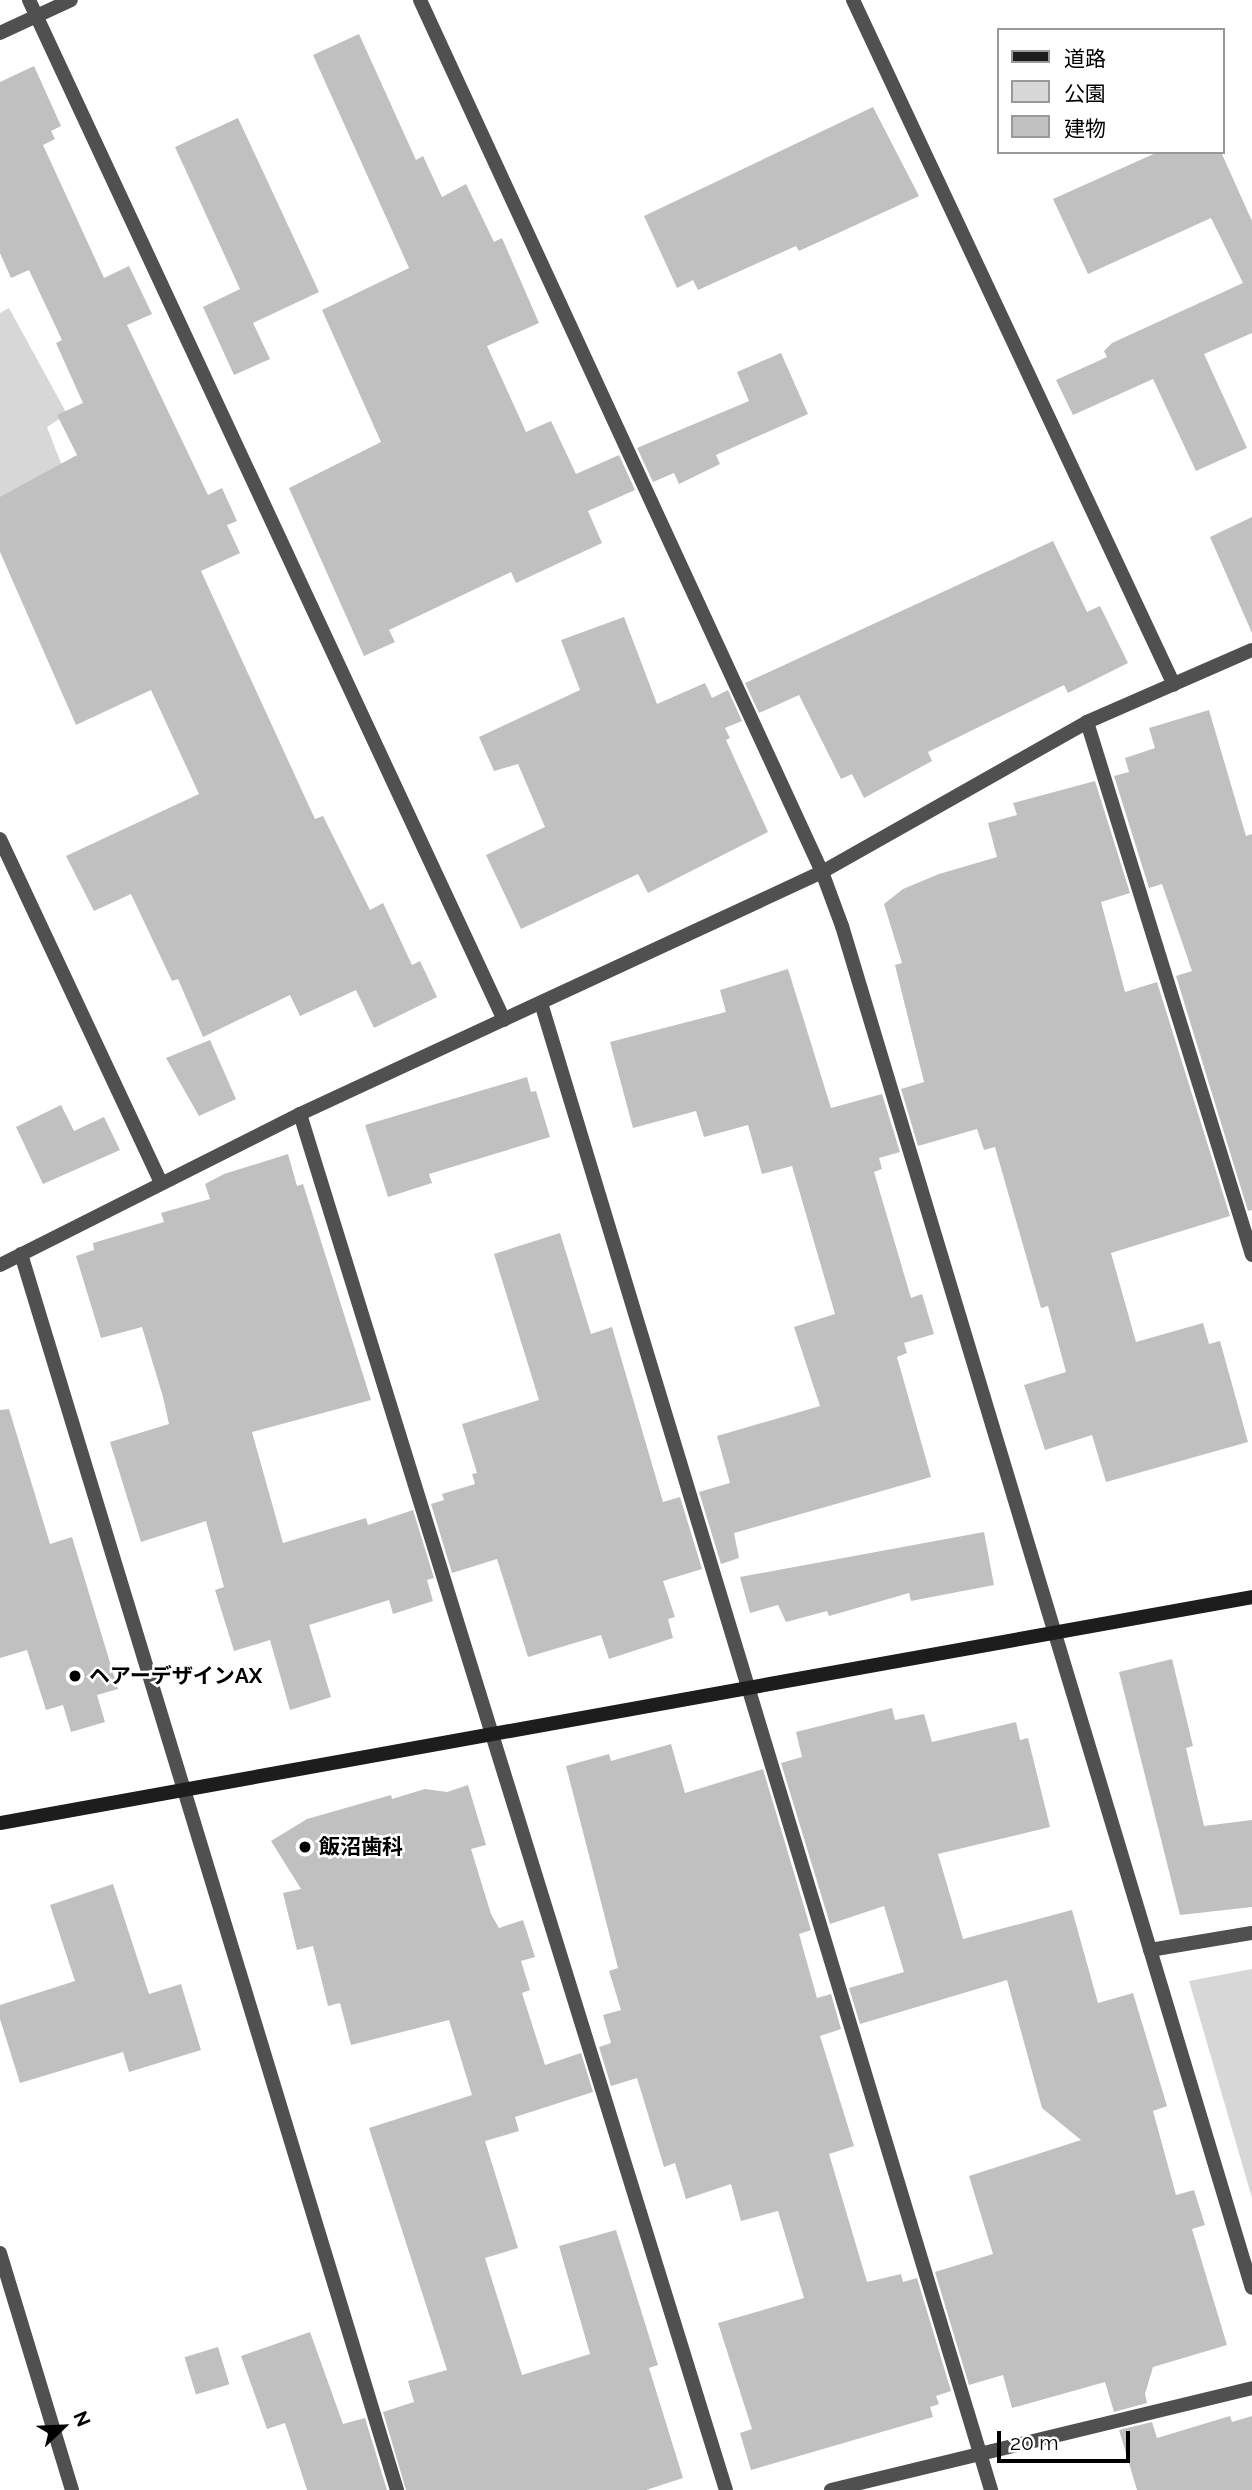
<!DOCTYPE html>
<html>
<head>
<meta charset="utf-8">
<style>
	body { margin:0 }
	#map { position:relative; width:1252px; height:2490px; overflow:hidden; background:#fff; font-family:Raleway,"Noto Sans JP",sans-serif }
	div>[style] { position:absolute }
	.green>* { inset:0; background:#d7d7d7 }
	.building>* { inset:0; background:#c0c0c0; transform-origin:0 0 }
	.street>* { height:14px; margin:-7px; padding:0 7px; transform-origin:7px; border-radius:7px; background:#505050 }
	.secondary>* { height:14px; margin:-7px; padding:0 7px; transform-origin:7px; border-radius:7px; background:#1d1d1d }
	.dots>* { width:19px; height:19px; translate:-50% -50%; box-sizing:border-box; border:4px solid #fff; border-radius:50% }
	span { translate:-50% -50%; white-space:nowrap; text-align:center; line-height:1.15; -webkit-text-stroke:5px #fff; paint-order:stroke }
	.poi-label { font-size:21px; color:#000; font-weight:700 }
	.left { translate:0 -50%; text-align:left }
	.legend { position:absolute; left:997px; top:28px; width:228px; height:126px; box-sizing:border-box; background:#fff; border:2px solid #999; margin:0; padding:9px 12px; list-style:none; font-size:21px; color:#000 }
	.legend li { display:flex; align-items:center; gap:14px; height:35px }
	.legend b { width:35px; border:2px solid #999 }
	.north { position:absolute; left:28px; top:2392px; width:70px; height:70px; -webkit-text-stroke:5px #fff; paint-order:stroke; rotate:67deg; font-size:19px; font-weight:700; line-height:28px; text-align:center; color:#000 }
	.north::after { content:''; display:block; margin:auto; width:24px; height:32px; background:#000; clip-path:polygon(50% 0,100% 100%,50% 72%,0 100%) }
	.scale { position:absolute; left:997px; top:2431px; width:133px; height:32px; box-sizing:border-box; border:4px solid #000; border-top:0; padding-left:9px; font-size:21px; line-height:24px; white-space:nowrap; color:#000; -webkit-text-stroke:5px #fff; paint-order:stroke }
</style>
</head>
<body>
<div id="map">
	<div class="green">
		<div style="clip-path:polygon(9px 308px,67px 414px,47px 427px,66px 476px,0 505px,0 313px)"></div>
		<div style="clip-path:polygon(1252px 1969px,1252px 2198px,1189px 1981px)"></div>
	</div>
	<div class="building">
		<div style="clip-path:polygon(359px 34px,416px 160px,423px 156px,442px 197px,466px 184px,494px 242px,502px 238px,539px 323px,487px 346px,526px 432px,551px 421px,576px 474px,619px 455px,635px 490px,588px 511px,602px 543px,516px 583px,511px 572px,389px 630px,395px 642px,364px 656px,289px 488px,381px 442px,322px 310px,409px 268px,313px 55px)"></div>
		<div style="clip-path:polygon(34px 66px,61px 126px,51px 131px,55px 139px,43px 145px,104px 278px,129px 266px,152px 314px,127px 325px,208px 495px,222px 488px,237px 521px,227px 525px,240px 553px,201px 571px,315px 819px,323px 816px,370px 910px,383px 903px,412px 965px,420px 961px,437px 997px,374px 1028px,356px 990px,300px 1016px,290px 995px,203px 1037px,178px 979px,172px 981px,131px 894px,94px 911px,66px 856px,199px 794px,151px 690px,76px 725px,0 552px,0 497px,77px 455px,57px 415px,83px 403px,56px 343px,62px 340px,29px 270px,11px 278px,0 253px,0 82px)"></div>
		<div style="clip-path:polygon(873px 107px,919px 196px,799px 251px,796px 246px,698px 290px,693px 280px,677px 288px,644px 216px)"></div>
		<div style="clip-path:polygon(238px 118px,319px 292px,253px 323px,270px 359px,234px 375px,203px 307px,240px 289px,175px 147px)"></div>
		<div style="clip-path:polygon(1158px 152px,1221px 152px,1252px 221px,1252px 333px,1204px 354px,1247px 448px,1196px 471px,1153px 379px,1073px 415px,1056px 380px,1107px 357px,1104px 351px,1112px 343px,1243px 283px,1211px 218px,1088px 274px,1053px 199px)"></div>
		<div style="clip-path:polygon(781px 353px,808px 414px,716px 455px,720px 464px,679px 484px,674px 473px,653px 482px,637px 448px,749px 401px,737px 372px)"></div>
		<div style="clip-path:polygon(1252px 517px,1252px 633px,1210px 537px)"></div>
		<div style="clip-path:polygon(1053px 541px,1087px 612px,1100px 606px,1128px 663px,1068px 693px,1064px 685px,928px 752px,932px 761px,864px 798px,852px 774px,841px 779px,799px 695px,759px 713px,745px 683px)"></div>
		<div style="clip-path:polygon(624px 617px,657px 704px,705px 683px,712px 698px,728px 690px,742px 721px,725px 728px,730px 738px,726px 740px,768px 832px,648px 893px,638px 874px,521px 929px,486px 855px,545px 827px,518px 764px,494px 771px,479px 737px,580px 690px,561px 640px)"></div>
		<div style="clip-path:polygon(1209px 710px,1246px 836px,1252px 834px,1252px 1210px,1248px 1211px,1176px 976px,1192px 971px,1162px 884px,1149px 888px,1114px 776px,1129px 772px,1125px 758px,1155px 748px,1149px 728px)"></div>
		<div style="clip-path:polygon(1095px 781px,1130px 893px,1101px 902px,1125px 992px,1157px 982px,1230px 1216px,1111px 1253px,1136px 1342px,1203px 1323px,1209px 1344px,1220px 1341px,1248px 1442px,1106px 1482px,1092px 1435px,1045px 1450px,1024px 1385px,1066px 1372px,1048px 1306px,1041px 1308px,995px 1147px,984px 1150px,977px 1129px,918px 1146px,901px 1089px,924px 1082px,895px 965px,902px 963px,884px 904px,903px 889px,939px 874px,997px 857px,988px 823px,1017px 815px,1013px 803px)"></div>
		<div style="clip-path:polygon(788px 969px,831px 1108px,882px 1094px,900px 1152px,879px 1158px,882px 1169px,874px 1172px,911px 1298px,922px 1294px,934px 1334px,904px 1343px,907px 1353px,897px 1357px,931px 1477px,734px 1533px,739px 1558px,721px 1564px,699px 1492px,730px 1483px,717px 1436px,820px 1406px,794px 1327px,835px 1314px,792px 1166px,762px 1174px,748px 1125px,704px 1137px,696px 1111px,633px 1128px,610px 1042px,726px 1012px,720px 990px)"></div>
		<div style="clip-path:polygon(210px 1040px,236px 1099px,199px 1116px,166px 1058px)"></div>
		<div style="clip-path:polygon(527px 1077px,531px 1092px,536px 1091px,550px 1137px,429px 1174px,432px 1183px,388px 1197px,365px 1125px)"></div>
		<div style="clip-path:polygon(61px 1105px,74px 1131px,104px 1117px,120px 1150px,43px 1184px,16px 1127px)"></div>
		<div style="clip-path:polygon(288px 1154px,297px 1186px,303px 1184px,371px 1400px,252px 1432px,283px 1543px,366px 1518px,368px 1525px,413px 1510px,434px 1578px,427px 1580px,433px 1601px,393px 1614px,389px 1600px,309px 1625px,331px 1697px,290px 1710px,270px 1640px,234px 1651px,215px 1590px,224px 1587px,206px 1521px,141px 1542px,110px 1442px,169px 1424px,163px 1397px,142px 1327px,101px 1338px,76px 1256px,94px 1250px,93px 1243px,164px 1222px,161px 1213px,210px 1199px,205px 1184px,224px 1174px)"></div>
		<div style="clip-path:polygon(560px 1233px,591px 1334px,612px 1327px,663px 1502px,680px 1497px,702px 1569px,663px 1581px,675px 1617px,668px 1619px,673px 1638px,609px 1659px,601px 1635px,528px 1657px,497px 1559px,452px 1573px,431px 1504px,444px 1500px,442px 1494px,475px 1484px,472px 1474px,477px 1473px,462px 1424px,539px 1400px,494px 1254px)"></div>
		<div style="clip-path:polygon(9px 1409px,50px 1544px,72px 1537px,118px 1689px,97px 1695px,105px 1722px,71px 1732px,63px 1705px,46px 1710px,27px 1650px,0 1658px,0 1410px)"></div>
		<div style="clip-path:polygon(984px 1532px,994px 1585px,911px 1601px,909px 1593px,829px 1616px,827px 1611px,786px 1622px,778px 1605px,750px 1613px,740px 1577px)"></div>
		<div style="clip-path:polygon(1172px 1659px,1193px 1746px,1186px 1748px,1204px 1826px,1252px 1820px,1252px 1907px,1180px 1915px,1119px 1672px)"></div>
		<div style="clip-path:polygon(892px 1708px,895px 1720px,924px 1714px,932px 1742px,1016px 1722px,1020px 1740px,1028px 1738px,1050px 1827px,938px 1854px,963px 1939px,1072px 1910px,1098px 2003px,1133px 1993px,1167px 2106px,1153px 2111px,1176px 2195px,1194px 2190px,1205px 2225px,1192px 2229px,1227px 2345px,1153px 2367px,1145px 2394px,1147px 2403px,1114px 2412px,1105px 2382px,1012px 2408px,1003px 2375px,969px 2385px,935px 2272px,993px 2254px,969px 2176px,1081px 2140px,1042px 2108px,1007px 1980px,860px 2024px,849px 1988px,904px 1972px,884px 1906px,830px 1924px,781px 1763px,802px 1757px,796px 1732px)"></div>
		<div style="clip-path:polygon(671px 1744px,685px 1793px,763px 1769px,811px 1930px,799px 1934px,817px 1998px,831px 1994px,841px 2029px,820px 2036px,854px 2146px,829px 2154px,867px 2282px,901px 2274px,903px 2282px,917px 2278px,951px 2391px,936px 2396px,939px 2404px,930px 2407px,933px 2417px,751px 2470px,740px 2433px,752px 2429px,718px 2323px,804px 2298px,778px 2211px,741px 2221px,731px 2184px,686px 2199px,675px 2163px,664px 2167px,637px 2078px,611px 2086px,599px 2047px,611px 2043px,603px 2015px,621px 2010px,609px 1971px,618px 1968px,566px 1766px,609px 1754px,611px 1761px)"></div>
		<div style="clip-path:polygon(468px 1785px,486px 1845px,471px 1849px,491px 1914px,499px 1928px,523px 1920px,535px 1957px,521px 1961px,530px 1990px,522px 1993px,545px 2065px,581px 2053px,593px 2092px,515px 2117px,519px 2131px,485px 2141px,518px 2248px,485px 2258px,522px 2375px,590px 2354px,559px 2246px,616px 2230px,658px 2365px,649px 2368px,683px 2478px,646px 2490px,406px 2490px,383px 2412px,414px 2402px,408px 2381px,447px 2370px,369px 2128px,472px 2095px,449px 2020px,351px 2045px,340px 2003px,328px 2006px,313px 1946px,297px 1950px,283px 1893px,301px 1889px,271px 1841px,307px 1819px,391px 1795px,392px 1799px,425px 1789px,447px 1792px)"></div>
		<div style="clip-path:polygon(113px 1884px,149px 1994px,181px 1984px,201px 2050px,129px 2072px,123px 2052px,20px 2083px,0 2019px,0 2005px,75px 1981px,50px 1905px)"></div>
		<div style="clip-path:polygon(310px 2332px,343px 2424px,365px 2418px,387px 2490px,307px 2490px,285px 2423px,267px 2429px,241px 2356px)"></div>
		<div style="left:218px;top:2347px;width:39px;height:35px;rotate:73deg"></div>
		<div style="clip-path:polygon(1230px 2416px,1232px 2422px,1252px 2416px,1252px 2490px,1137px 2490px,1119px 2430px,1152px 2422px,1157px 2438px)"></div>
	</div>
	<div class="street">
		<div style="left:29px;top:0;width:1125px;rotate:65.03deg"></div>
		<div style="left:420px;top:0;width:960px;rotate:65.25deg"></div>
		<div style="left:822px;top:872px;width:58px;rotate:69.7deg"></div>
		<div style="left:842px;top:926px;width:1422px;rotate:73.25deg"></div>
		<div style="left:853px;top:0;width:756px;rotate:64.89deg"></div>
		<div style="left:0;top:33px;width:78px;rotate:-24.9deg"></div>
		<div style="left:1087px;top:722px;width:558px;rotate:72.8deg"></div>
		<div style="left:0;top:839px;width:379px;rotate:64.9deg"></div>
		<div style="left:541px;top:1003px;width:1554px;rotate:73.16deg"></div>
		<div style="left:300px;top:1114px;width:1440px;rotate:72.8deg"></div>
		<div style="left:21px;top:1254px;width:1292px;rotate:73.08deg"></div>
		<div style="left:0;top:1265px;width:336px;rotate:-26.7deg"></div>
		<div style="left:300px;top:1114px;width:575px;rotate:-24.87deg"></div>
		<div style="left:822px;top:872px;width:305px;rotate:-29.5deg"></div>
		<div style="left:1087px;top:722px;width:180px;rotate:-23.6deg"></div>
		<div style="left:1150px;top:1950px;width:103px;rotate:-9.5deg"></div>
		<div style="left:0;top:2253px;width:248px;rotate:73.1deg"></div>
		<div style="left:831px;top:2490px;width:433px;rotate:-13.6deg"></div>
	</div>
	<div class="secondary">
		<div style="left:0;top:1823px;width:1272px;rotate:-10.23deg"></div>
	</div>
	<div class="dots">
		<div style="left:75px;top:1676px;background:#000"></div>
		<div style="left:305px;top:1847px;background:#000"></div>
	</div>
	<div class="poi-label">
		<span class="left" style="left:89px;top:1676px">ヘアーデザインAX</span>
		<span class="left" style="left:319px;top:1847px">飯沼歯科</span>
	</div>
	<ul class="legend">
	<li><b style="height:9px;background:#1d1d1d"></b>道路</li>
	<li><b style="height:19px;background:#d7d7d7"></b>公園</li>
	<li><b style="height:19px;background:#c0c0c0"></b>建物</li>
	</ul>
	<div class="north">N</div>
	<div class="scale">20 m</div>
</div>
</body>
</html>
